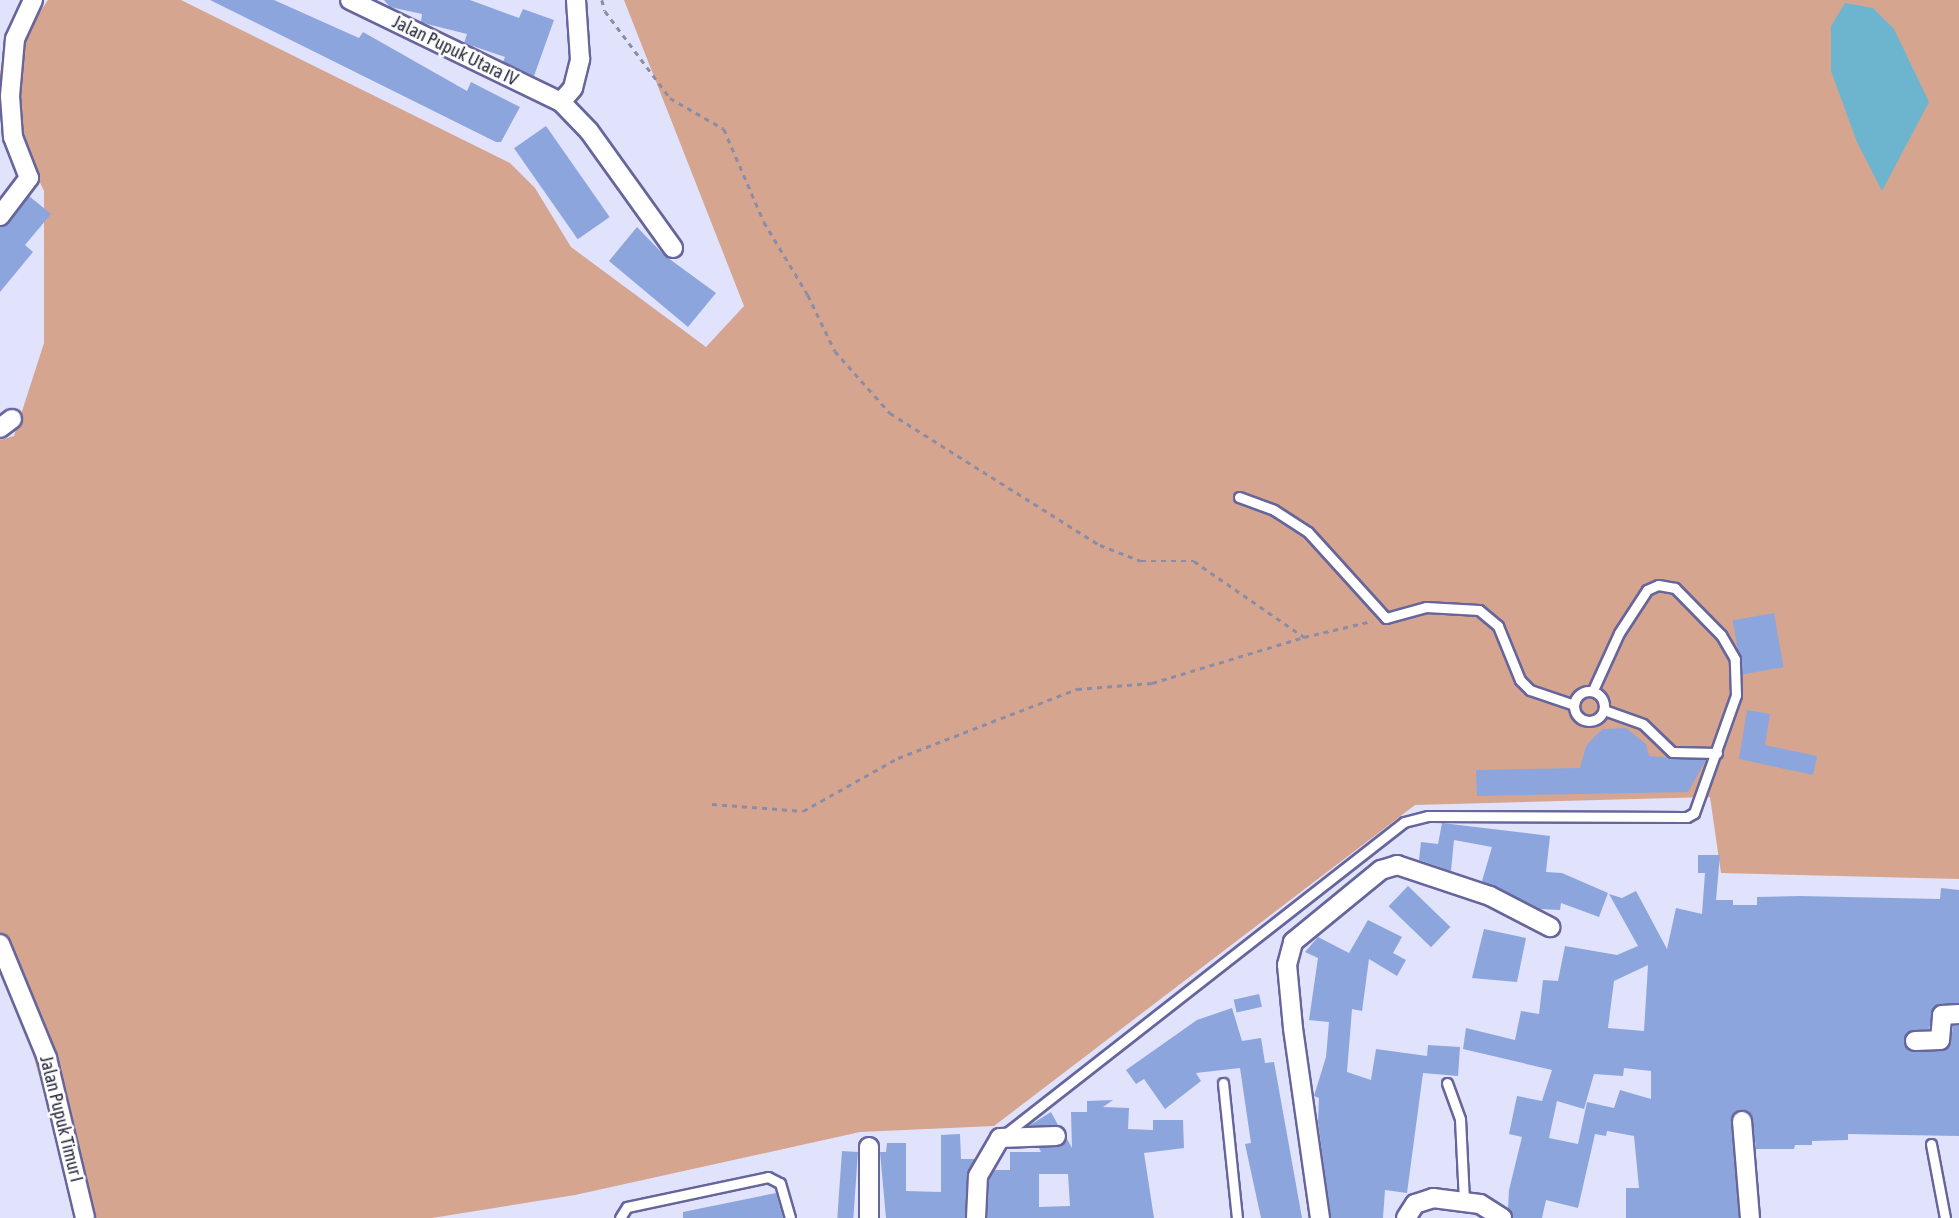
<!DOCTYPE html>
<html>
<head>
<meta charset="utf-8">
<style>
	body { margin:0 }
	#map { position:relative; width:1959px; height:1218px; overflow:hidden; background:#e1e2fb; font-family:"Asap Condensed",sans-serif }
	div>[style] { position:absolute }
	.green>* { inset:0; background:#d5a590 }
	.water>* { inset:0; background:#6db4cf }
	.building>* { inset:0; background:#8ca6dd; transform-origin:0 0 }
	.path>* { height:2.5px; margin-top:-1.25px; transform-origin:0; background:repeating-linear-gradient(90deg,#8c8da5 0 5px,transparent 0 10px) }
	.roads { filter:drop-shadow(2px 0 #66659c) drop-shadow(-2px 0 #66659c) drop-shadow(0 2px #66659c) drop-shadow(0 -2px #66659c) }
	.service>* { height:9px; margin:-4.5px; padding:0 4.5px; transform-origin:4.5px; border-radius:4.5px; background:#fff }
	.service>.ring { margin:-4.5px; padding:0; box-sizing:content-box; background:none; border:9px solid #fff; border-radius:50% }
	.minor>* { height:18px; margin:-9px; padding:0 9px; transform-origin:9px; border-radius:9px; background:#fff }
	span { translate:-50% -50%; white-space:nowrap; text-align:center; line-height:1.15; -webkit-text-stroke:5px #fff; paint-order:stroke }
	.street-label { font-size:18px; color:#27273e }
</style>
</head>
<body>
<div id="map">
	<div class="green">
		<div style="clip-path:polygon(48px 0,181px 0,510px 163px,535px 188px,571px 247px,706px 347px,744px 306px,624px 0,1959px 0,1959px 879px,1721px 873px,1710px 797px,1415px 805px,994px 1126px,860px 1132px,575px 1195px,432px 1218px,78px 1218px,0 934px,0 440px,14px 436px,44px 343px,44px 191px,0 100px,0 71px)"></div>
	</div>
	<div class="water">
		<div style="clip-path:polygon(1845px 3px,1873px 8px,1894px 29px,1929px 102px,1882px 191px,1857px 142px,1831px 71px,1831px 26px)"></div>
	</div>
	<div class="building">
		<div style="clip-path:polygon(210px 0,274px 0,359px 38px,363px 32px,467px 91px,471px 82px,520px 107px,501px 142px,496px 142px)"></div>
		<div style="clip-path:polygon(384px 0,470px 0,519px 18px,523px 9px,554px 20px,534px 76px,503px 62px,505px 57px,464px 43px,467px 34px,427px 24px,421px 22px,422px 14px,390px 7px)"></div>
		<div style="left:546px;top:126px;width:111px;height:39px;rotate:55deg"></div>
		<div style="clip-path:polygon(29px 196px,51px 214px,25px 245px,33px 252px,0 292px,0 227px,9px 223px)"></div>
		<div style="clip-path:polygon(637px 227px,664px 255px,716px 293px,688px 327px,609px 261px)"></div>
		<div style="left:1774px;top:613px;width:55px;height:42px;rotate:80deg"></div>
		<div style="clip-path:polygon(1747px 710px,1770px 714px,1765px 745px,1817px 756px,1813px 775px,1739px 759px)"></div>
		<div style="clip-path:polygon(1626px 728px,1646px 744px,1649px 756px,1706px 760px,1688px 792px,1477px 796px,1476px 770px,1580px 768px,1586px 746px,1596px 735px,1603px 729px)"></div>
		<div style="clip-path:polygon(1442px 823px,1550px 836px,1546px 872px,1562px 873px,1608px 893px,1599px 917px,1561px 903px,1560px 910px,1540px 909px,1482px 881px,1492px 847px,1454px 840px,1451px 871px,1419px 860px,1421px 842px,1438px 844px)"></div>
		<div style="clip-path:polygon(evenodd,1698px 855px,1720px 855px,1716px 900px,1733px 900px,1733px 905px,1757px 905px,1757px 897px,1799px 896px,1940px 899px,1941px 888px,1959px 890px,1959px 1003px,1936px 1006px,1929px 1029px,1910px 1031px,1904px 1041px,1910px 1051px,1941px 1051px,1950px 1046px,1953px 1026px,1959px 1025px,1959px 1136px,1848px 1134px,1848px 1140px,1812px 1141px,1812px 1145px,1795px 1145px,1794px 1149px,1756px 1149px,1752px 1115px,1740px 1110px,1731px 1122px,1739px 1218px,1626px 1218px,1626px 1188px,1639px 1188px,1634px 1136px,1607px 1131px,1606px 1136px,1595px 1134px,1578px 1208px,1546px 1200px,1542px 1218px,1513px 1218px,1508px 1208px,1509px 1190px,1522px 1137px,1509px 1134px,1517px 1096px,1542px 1101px,1552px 1070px,1463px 1049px,1466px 1028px,1515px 1040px,1521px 1011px,1539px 1014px,1543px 980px,1558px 981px,1565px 946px,1617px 955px,1638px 946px,1609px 894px,1622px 898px,1636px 891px,1667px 949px,1676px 908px,1702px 914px,1705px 873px,1698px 873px,1698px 855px,1648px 965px,1644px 1031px,1608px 1028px,1614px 981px,1648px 965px,1698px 855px,1624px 1068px,1651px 1071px,1651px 1099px,1620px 1090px,1614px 1108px,1587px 1102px,1578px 1144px,1549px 1138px,1557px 1101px,1584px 1109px,1594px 1074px,1623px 1076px,1624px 1068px)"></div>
		<div style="left:1408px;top:886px;width:59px;height:28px;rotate:44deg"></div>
		<div style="clip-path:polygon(1368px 920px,1402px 937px,1393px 953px,1406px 960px,1397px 976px,1369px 959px,1362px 1011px,1352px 1009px,1347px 1072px,1371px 1080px,1376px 1049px,1427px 1056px,1428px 1045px,1460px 1047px,1458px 1076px,1423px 1073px,1407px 1193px,1385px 1190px,1383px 1218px,1331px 1218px,1318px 1122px,1319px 1098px,1314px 1096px,1326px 1057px,1329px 1022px,1309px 1020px,1318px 958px,1305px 952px,1318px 937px,1349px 953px)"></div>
		<div style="clip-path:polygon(1484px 929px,1526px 938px,1517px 982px,1472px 978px)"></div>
		<div style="left:1259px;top:994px;width:13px;height:26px;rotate:77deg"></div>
		<div style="clip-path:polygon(1232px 1008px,1242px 1041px,1261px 1038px,1265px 1063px,1274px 1062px,1302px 1218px,1261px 1218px,1245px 1144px,1251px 1143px,1240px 1068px,1196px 1073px,1201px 1081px,1165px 1109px,1144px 1079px,1136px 1084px,1126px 1070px,1197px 1020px)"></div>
		<div style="clip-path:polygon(evenodd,1113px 1100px,1103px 1107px,1129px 1108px,1128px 1129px,1153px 1130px,1153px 1120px,1183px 1120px,1184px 1148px,1144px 1153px,1154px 1218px,987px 1218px,989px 1179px,995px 1170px,1010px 1170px,1010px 1152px,1041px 1152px,1039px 1148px,1061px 1146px,1067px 1139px,1072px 1148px,1071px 1112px,1087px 1112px,1087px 1101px,1113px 1100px,1039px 1174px,1068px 1174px,1070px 1206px,1039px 1207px,1039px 1174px)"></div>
		<div style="clip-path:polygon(1051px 1112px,1058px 1125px,1028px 1126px,1035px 1122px)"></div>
		<div style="clip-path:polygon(960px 1134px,961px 1159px,975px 1159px,967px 1175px,965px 1218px,886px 1218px,880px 1152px,886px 1152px,887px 1143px,906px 1143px,906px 1191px,941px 1192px,941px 1135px)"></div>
		<div style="left:842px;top:1151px;width:16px;height:67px;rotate:4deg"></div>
		<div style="clip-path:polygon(776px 1193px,783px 1218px,683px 1218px,683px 1212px)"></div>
	</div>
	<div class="path">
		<div style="left:602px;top:0;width:11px;rotate:75deg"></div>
		<div style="left:605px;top:11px;width:109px;rotate:53.2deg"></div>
		<div style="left:670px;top:98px;width:62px;rotate:29.9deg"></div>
		<div style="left:724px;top:129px;width:101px;rotate:66.7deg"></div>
		<div style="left:764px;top:222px;width:85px;rotate:58.9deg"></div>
		<div style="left:808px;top:295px;width:62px;rotate:64.3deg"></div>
		<div style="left:835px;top:351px;width:83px;rotate:48.4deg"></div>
		<div style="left:890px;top:413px;width:248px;rotate:32.2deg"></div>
		<div style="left:1100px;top:545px;width:44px;rotate:21.3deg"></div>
		<div style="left:1141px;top:561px;width:53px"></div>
		<div style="left:1194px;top:561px;width:134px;rotate:34.6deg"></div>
		<div style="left:712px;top:804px;width:91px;rotate:4.4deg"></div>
		<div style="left:803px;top:811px;width:109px;rotate:-29.2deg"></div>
		<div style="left:898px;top:758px;width:192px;rotate:-21.1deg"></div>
		<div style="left:1077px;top:689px;width:75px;rotate:-4.6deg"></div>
		<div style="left:1152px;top:683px;width:159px;rotate:-16.8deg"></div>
		<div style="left:1304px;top:637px;width:70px;rotate:-13.2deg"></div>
	</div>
	<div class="roads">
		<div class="service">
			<div style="left:1239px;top:497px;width:37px;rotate:20deg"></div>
			<div style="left:1274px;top:510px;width:40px;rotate:32.9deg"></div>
			<div style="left:1308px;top:532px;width:116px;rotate:47.8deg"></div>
			<div style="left:1386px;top:618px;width:41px;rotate:-15.4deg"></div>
			<div style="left:1426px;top:607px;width:53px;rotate:3.2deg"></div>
			<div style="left:1479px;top:610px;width:25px;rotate:40deg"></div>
			<div style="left:1498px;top:626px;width:58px;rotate:67.8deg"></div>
			<div style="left:1520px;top:680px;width:14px;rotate:45deg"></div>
			<div style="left:1530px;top:690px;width:46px;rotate:18.8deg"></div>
			<div class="ring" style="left:1574px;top:691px;width:21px;height:21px"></div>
			<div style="left:1604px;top:710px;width:41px;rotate:19.7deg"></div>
			<div style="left:1643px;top:724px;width:40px;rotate:44deg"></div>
			<div style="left:1672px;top:752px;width:45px;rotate:1.3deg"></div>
			<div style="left:1223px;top:1083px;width:136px;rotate:84.1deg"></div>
			<div style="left:1447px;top:1083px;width:38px;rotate:70deg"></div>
			<div style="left:1460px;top:1119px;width:82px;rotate:87.2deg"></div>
			<div style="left:1004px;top:1135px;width:508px;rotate:-38.04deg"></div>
			<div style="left:1404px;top:822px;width:25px;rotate:-14deg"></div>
			<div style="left:1428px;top:816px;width:259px;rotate:0.2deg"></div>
			<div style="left:1687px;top:817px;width:8px;rotate:-30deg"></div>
			<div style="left:1694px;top:813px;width:125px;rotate:-70.4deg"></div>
			<div style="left:1736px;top:695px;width:36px;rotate:-92deg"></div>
			<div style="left:1735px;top:659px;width:28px;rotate:-120deg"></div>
			<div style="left:1721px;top:635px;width:66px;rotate:-134.4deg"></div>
			<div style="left:1675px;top:588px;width:17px;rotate:-170deg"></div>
			<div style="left:1658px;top:585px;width:12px;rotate:156deg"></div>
			<div style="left:1647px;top:590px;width:51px;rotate:123.1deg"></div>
			<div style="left:1619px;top:633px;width:63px;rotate:114.5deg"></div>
			<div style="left:1931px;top:1144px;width:75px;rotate:79.3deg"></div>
			<div style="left:620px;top:1218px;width:13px;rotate:-58deg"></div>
			<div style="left:627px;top:1207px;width:144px;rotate:-12deg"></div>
			<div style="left:768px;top:1177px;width:13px;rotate:27deg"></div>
			<div style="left:780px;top:1183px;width:36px;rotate:74deg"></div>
		</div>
		<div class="minor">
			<div style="left:350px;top:0;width:234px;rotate:25.8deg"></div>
			<div style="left:561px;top:102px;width:40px;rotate:46deg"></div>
			<div style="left:589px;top:131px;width:144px;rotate:54.3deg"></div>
			<div style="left:561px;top:102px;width:18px;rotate:-49deg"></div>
			<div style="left:573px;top:88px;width:30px;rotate:-76deg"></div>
			<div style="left:580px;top:59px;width:59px;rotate:-93.9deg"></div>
			<div style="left:0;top:216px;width:48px;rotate:-52.7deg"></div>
			<div style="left:29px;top:178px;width:44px;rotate:-111.3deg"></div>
			<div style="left:13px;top:137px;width:41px;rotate:-94.2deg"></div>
			<div style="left:10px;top:96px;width:57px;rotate:-85deg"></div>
			<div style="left:15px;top:39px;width:43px;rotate:-65.2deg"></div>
			<div style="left:0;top:428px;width:15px;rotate:-37deg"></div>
			<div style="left:0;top:944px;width:123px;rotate:67.6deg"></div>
			<div style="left:47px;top:1058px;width:164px;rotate:76.6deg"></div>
			<div style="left:1915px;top:1041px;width:25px;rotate:-2deg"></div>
			<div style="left:1940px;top:1040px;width:25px;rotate:-85deg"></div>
			<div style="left:1942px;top:1015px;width:17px;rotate:-3deg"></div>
			<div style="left:1742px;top:1121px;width:97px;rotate:85.3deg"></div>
			<div style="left:869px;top:1147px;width:71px;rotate:90deg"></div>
			<div style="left:976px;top:1218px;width:42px;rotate:-87.3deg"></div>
			<div style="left:978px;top:1176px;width:44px;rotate:-59.9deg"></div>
			<div style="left:1000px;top:1138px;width:56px;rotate:-2deg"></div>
			<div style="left:1320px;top:1218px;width:192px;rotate:-98.1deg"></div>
			<div style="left:1293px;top:1028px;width:63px;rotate:-95.4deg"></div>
			<div style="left:1287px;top:965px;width:24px;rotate:-75deg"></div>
			<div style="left:1293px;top:942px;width:114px;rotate:-39.3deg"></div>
			<div style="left:1381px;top:870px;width:17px;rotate:-17deg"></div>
			<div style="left:1397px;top:865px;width:98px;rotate:18.4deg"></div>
			<div style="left:1490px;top:896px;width:68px;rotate:27.3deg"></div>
			<div style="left:1406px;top:1218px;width:17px;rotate:-57deg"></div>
			<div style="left:1415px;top:1204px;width:19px;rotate:-18deg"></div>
			<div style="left:1433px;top:1198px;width:47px;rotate:7.3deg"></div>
			<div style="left:1480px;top:1204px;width:26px;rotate:32deg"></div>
		</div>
	</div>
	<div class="street-label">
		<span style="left:455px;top:51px;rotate:26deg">Jalan Pupuk Utara IV</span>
		<span style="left:61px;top:1119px;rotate:76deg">Jalan Pupuk Timur I</span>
	</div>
</div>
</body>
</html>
